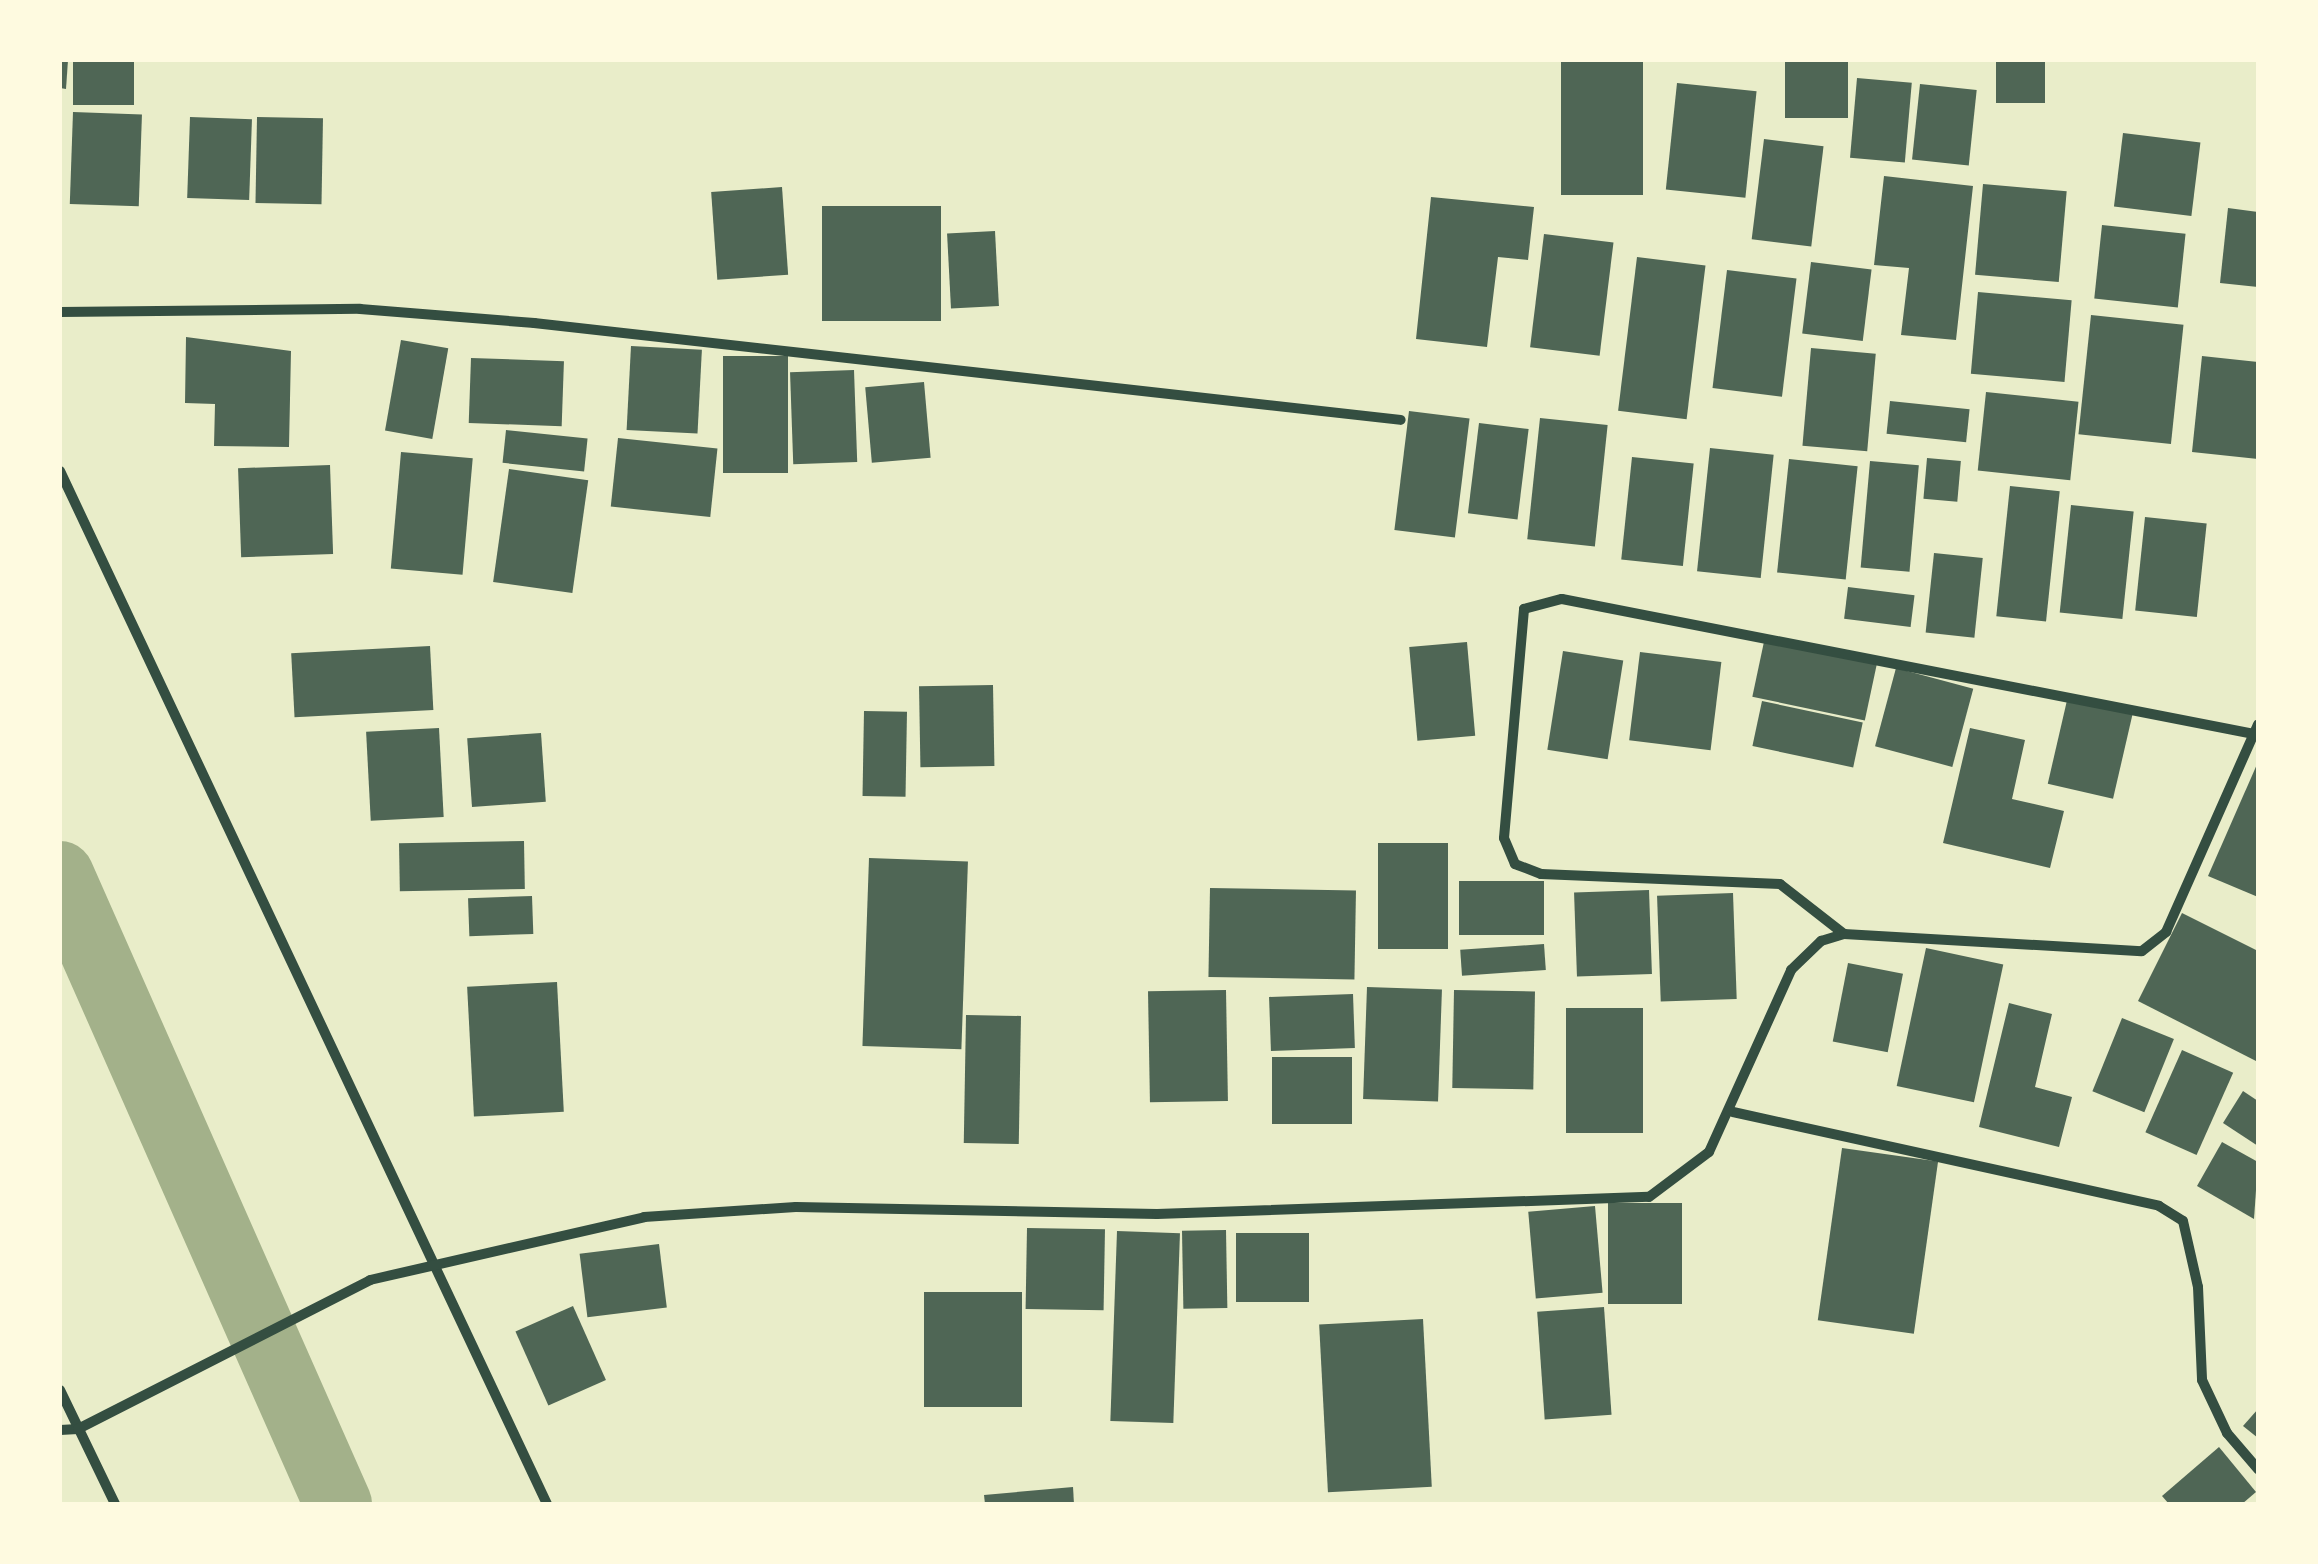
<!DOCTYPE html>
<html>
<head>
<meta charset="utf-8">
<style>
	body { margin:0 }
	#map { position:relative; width:2318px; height:1564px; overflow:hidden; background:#e9edc9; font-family:"Titillium Web",sans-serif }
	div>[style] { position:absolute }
	.canal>* { height:68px; margin:-34px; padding:0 34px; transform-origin:34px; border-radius:34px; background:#a3b18a }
	.building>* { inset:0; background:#4f6655; transform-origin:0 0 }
	.minor>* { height:10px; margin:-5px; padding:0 5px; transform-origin:5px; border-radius:5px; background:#344e41 }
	span { translate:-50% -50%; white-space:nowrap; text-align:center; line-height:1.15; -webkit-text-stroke:10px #fefae0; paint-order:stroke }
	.frame { position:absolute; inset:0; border:62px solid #fefae0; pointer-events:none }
</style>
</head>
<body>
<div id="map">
	<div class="canal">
		<div style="left:60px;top:875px;width:688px;rotate:66.16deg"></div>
	</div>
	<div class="building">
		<div style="clip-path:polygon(60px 60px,68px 60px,66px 89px,60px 88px)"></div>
		<div style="left:73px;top:60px;width:61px;height:45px"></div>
		<div style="left:1561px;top:60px;width:82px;height:135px"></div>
		<div style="left:1785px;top:60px;width:63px;height:58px"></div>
		<div style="left:1996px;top:60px;width:49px;height:43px"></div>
		<div style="left:1857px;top:78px;width:55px;height:80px;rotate:5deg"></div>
		<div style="left:1677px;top:83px;width:80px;height:107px;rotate:6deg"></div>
		<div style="left:1920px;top:84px;width:57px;height:76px;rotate:6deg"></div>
		<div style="left:73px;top:112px;width:69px;height:92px;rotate:2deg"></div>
		<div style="left:190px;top:117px;width:62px;height:81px;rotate:2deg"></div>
		<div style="left:257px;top:117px;width:66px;height:86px;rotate:1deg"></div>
		<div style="left:2123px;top:133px;width:78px;height:74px;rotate:7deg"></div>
		<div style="left:1764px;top:139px;width:60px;height:101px;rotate:7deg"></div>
		<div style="clip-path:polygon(1884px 176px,1973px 186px,1956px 340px,1901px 335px,1909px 268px,1874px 265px)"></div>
		<div style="left:1983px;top:184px;width:84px;height:91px;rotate:5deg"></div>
		<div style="left:782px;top:187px;width:88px;height:71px;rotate:86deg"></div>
		<div style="clip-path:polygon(1431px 197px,1534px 207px,1528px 260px,1498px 257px,1487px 347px,1416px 339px)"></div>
		<div style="left:822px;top:206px;width:119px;height:115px"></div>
		<div style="clip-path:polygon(2228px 208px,2258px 212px,2258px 287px,2220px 283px)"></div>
		<div style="left:2102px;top:225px;width:84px;height:74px;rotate:6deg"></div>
		<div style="left:995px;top:231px;width:75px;height:48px;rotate:87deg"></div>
		<div style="left:1544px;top:234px;width:70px;height:114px;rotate:7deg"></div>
		<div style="left:1637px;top:257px;width:69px;height:155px;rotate:7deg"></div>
		<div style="left:1811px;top:262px;width:61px;height:72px;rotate:7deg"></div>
		<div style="left:1727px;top:270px;width:70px;height:119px;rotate:7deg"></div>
		<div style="left:1978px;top:292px;width:94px;height:82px;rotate:5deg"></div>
		<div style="left:2091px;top:315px;width:93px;height:120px;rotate:6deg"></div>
		<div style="clip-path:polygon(186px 337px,291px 351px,289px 447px,214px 446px,215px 404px,185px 403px)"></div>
		<div style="left:401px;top:340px;width:48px;height:92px;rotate:10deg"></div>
		<div style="left:631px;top:346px;width:71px;height:84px;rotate:3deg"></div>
		<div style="left:1811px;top:348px;width:65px;height:98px;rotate:5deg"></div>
		<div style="left:788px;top:356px;width:117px;height:65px;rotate:90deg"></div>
		<div style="clip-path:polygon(2202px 356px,2258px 362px,2258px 459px,2192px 452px)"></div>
		<div style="left:471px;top:358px;width:93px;height:65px;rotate:2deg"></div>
		<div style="left:854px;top:370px;width:92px;height:64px;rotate:88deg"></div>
		<div style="left:924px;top:382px;width:76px;height:59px;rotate:85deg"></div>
		<div style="left:1986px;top:392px;width:93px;height:79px;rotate:6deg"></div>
		<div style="left:1890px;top:401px;width:80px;height:33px;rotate:6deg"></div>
		<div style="left:1409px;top:411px;width:61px;height:120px;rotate:7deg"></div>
		<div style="left:1540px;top:418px;width:68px;height:122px;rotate:6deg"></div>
		<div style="left:1479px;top:423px;width:50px;height:91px;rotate:7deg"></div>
		<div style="left:506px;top:430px;width:82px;height:33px;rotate:6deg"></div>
		<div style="left:618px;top:438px;width:100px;height:69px;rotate:6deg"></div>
		<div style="left:1710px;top:448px;width:64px;height:124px;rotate:6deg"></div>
		<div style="left:401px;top:452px;width:72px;height:117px;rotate:5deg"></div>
		<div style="left:1632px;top:457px;width:62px;height:103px;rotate:6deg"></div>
		<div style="left:1927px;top:458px;width:34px;height:41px;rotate:5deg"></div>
		<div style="left:1789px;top:459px;width:69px;height:114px;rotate:6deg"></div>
		<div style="left:1870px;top:461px;width:49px;height:107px;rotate:5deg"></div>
		<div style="left:330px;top:465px;width:89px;height:92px;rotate:88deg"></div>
		<div style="left:509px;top:469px;width:80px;height:114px;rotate:8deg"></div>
		<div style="left:2010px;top:486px;width:50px;height:131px;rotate:6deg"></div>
		<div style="left:2071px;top:505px;width:63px;height:108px;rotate:6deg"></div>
		<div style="left:2145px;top:517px;width:62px;height:94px;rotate:6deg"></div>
		<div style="left:1934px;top:553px;width:49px;height:80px;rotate:6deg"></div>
		<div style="left:1848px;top:587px;width:67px;height:32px;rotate:7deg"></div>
		<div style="left:1765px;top:637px;width:115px;height:61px;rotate:12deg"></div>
		<div style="left:1467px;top:642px;width:94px;height:58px;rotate:85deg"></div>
		<div style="left:430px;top:646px;width:64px;height:139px;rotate:87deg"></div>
		<div style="left:1563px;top:651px;width:61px;height:100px;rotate:9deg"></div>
		<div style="left:1640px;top:652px;width:82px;height:89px;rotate:7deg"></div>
		<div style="left:1896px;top:668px;width:80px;height:81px;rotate:15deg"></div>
		<div style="left:993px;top:685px;width:81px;height:74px;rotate:89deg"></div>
		<div style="left:2068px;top:696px;width:67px;height:90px;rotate:13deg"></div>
		<div style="left:1762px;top:701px;width:103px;height:46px;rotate:12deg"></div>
		<div style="left:864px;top:711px;width:43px;height:85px;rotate:1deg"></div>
		<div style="left:439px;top:728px;width:89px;height:73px;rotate:87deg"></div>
		<div style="clip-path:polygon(1970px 728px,2025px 740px,2012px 799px,2064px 811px,2050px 868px,1943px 843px)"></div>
		<div style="left:541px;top:733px;width:69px;height:74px;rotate:86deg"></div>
		<div style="clip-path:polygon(2258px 762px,2258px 897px,2208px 876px)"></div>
		<div style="left:524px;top:841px;width:48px;height:125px;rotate:89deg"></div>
		<div style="left:1378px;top:843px;width:70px;height:106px"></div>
		<div style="left:869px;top:858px;width:99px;height:188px;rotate:2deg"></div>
		<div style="left:1544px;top:881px;width:54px;height:85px;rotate:90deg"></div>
		<div style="left:1210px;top:888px;width:146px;height:89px;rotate:1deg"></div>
		<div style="left:1649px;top:890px;width:84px;height:75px;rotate:88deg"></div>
		<div style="left:1733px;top:893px;width:106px;height:76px;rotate:88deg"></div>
		<div style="left:532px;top:896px;width:38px;height:64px;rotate:88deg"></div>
		<div style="clip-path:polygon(2182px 913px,2258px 951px,2256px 1061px,2138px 1001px)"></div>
		<div style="left:1544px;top:944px;width:26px;height:84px;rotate:86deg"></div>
		<div style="left:1926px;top:948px;width:79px;height:141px;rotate:12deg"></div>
		<div style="left:1848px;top:963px;width:56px;height:80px;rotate:11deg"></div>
		<div style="left:557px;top:982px;width:130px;height:90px;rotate:87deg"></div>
		<div style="left:1367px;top:987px;width:75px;height:112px;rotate:2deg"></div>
		<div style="left:1226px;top:990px;width:111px;height:78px;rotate:89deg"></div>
		<div style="left:1454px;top:990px;width:81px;height:98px;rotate:1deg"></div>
		<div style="left:1353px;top:994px;width:54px;height:84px;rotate:88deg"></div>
		<div style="clip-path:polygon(2009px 1003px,2052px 1014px,2035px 1087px,2072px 1097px,2059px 1147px,1979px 1127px)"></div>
		<div style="left:1566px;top:1008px;width:77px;height:125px"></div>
		<div style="left:966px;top:1015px;width:55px;height:128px;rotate:1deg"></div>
		<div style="left:2122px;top:1018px;width:56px;height:79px;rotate:22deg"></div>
		<div style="left:2182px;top:1050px;width:56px;height:90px;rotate:24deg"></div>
		<div style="left:1272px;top:1057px;width:80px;height:67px"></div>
		<div style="clip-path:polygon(2243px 1091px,2258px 1101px,2258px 1146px,2223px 1123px)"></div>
		<div style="clip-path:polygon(2222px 1142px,2258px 1162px,2254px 1219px,2197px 1186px)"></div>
		<div style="left:1842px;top:1148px;width:97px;height:174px;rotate:8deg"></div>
		<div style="left:1608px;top:1203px;width:74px;height:101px"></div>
		<div style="left:1595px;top:1206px;width:87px;height:67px;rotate:85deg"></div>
		<div style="left:1027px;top:1228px;width:78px;height:81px;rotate:1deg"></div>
		<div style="left:1226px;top:1230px;width:78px;height:44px;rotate:89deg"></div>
		<div style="left:1117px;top:1231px;width:63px;height:190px;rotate:2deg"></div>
		<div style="left:1236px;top:1233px;width:73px;height:69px"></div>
		<div style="left:659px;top:1244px;width:64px;height:80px;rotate:83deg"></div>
		<div style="left:1022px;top:1292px;width:115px;height:98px;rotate:90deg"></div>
		<div style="left:573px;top:1306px;width:81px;height:63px;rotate:66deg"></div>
		<div style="left:1604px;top:1307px;width:108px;height:67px;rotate:86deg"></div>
		<div style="left:1423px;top:1319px;width:168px;height:104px;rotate:87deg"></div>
		<div style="clip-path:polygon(2258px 1409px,2258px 1438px,2243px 1426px)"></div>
		<div style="clip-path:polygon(2219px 1447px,2256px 1492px,2242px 1504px,2169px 1504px,2162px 1496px)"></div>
		<div style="clip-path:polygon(1073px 1487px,1074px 1504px,985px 1504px,984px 1495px)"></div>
	</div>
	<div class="minor">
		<div style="left:60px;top:312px;width:300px;rotate:-0.6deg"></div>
		<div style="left:360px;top:309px;width:175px;rotate:4.6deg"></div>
		<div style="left:534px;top:323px;width:872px;rotate:6.38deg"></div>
		<div style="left:60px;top:471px;width:1142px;rotate:64.76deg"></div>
		<div style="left:1844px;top:934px;width:81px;rotate:-142deg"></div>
		<div style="left:1780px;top:884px;width:239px;rotate:-177.6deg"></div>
		<div style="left:1541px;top:874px;width:28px;rotate:-159deg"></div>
		<div style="left:1515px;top:864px;width:28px;rotate:-113deg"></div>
		<div style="left:1504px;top:838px;width:230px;rotate:-85deg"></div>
		<div style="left:1524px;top:609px;width:39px;rotate:-15deg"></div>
		<div style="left:1562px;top:599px;width:705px;rotate:11.04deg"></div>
		<div style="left:1733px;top:1112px;width:436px;rotate:12.4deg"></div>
		<div style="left:2159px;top:1206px;width:28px;rotate:32deg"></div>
		<div style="left:2183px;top:1221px;width:68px;rotate:77.2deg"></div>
		<div style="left:2198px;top:1287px;width:93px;rotate:87.5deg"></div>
		<div style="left:2202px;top:1380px;width:59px;rotate:64.7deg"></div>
		<div style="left:2227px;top:1433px;width:48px;rotate:49.3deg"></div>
		<div style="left:60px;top:1390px;width:127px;rotate:64.2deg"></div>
		<div style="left:60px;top:1430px;width:18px;rotate:-3deg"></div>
		<div style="left:78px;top:1429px;width:328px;rotate:-27deg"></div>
		<div style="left:370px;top:1280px;width:281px;rotate:-12.9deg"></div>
		<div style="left:644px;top:1217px;width:152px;rotate:-3.8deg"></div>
		<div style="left:796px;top:1207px;width:361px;rotate:1.1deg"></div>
		<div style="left:1157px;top:1214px;width:492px;rotate:-2deg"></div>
		<div style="left:1649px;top:1197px;width:75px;rotate:-36.9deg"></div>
		<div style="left:1709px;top:1152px;width:200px;rotate:-65.7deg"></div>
		<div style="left:1791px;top:970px;width:42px;rotate:-44deg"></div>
		<div style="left:1821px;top:941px;width:24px;rotate:-17deg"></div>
		<div style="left:1844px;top:934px;width:298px;rotate:3.3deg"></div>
		<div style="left:2142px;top:951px;width:31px;rotate:-38deg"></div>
		<div style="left:2166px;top:932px;width:227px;rotate:-66.1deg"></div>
	</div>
	<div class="frame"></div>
</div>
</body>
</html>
